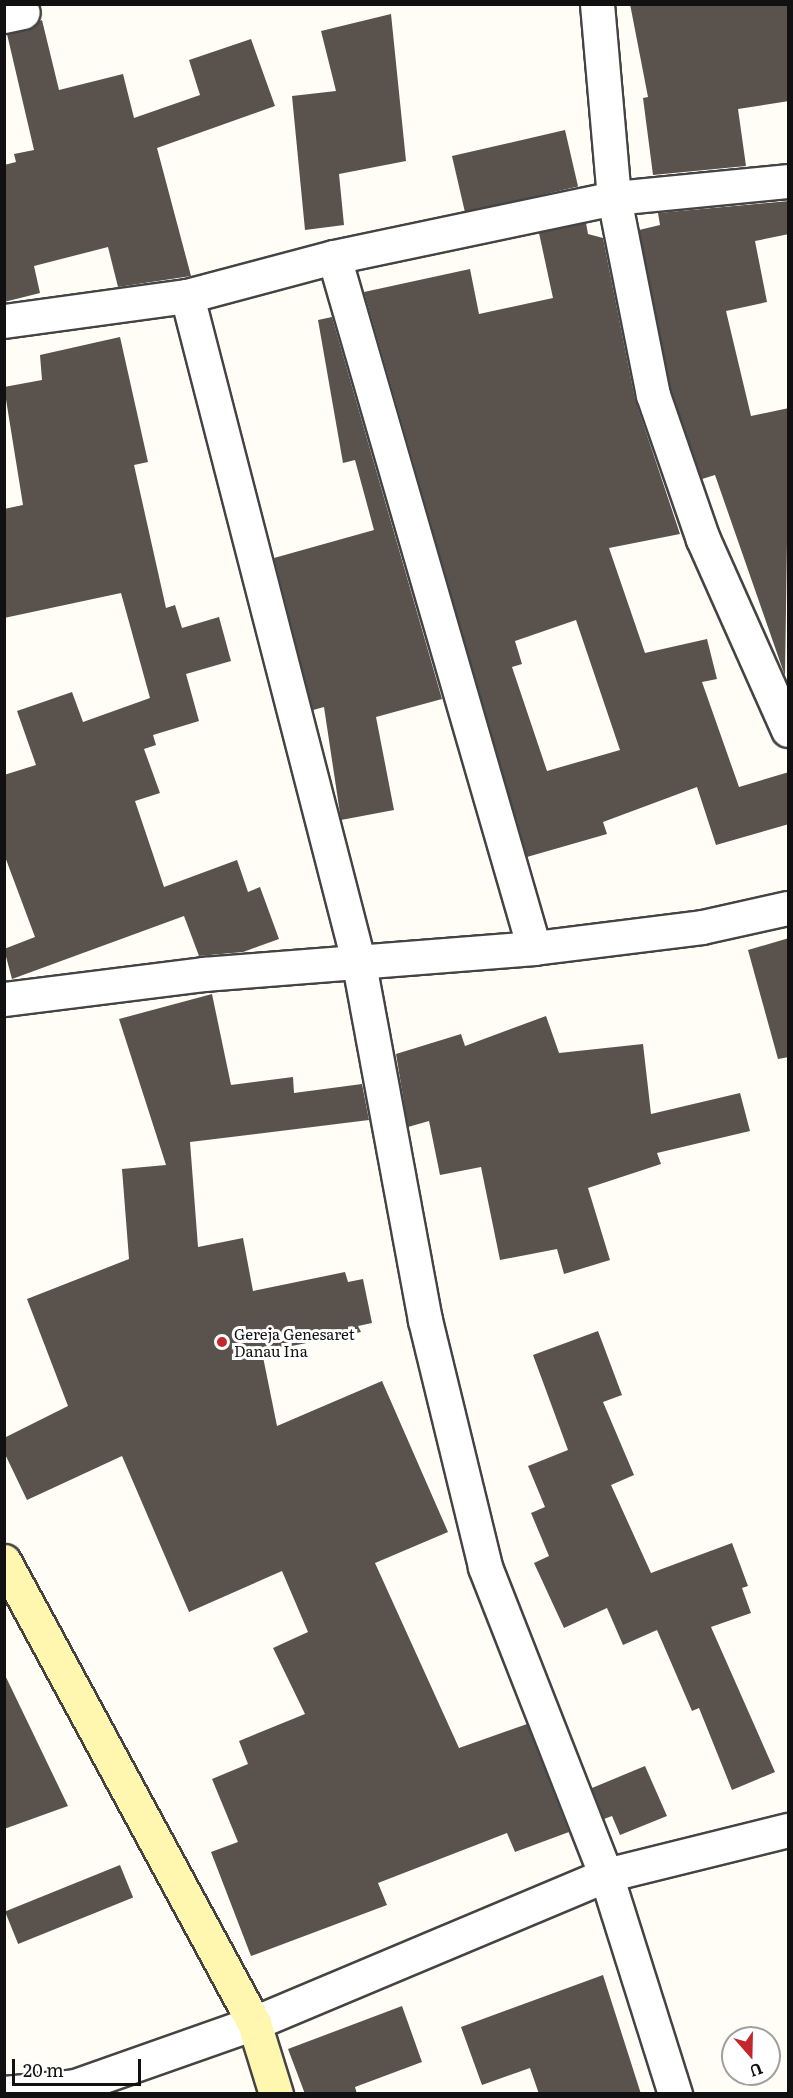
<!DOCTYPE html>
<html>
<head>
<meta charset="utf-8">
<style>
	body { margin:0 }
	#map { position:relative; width:793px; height:2098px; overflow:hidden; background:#fffdf5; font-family:Literata,serif }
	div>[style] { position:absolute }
	.building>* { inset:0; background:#5a524d; transform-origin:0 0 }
	.roads { filter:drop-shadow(2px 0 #444) drop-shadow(-2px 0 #444) drop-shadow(0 2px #444) drop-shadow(0 -2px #444) }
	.street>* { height:33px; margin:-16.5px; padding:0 16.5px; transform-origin:16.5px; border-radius:16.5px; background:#fff }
	.secondary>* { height:33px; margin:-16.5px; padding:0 16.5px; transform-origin:16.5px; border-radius:16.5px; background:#fff6b0 }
	.dots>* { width:16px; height:16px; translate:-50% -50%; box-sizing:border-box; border:3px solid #fff; border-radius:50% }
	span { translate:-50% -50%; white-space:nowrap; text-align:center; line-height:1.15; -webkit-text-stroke:6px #fff; paint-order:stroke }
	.poi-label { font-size:15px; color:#111 }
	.left { translate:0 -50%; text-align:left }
	.frame { position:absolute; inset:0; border:6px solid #111; pointer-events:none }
	.north { position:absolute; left:721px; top:2026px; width:60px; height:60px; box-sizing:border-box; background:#fff; border:2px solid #a0a0a0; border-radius:50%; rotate:160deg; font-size:16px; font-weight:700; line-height:24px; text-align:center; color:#111 }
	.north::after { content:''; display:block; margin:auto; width:21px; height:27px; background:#c4262e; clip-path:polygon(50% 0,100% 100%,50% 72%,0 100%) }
	.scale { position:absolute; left:12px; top:2059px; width:129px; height:27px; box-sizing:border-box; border:3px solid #111; border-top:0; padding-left:8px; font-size:18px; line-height:21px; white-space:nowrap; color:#111; -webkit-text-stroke:4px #fff; paint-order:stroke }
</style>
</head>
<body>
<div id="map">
	<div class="building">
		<div style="clip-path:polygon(630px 4px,789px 4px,789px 101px,738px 109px,746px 166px,653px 175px,643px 98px,648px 97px)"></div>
		<div style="clip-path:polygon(391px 14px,406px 161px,339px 174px,344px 225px,305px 230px,292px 96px,336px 91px,321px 31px)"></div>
		<div style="clip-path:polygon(42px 20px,59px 90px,123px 74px,134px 118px,200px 95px,189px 60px,251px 39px,275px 106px,157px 148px,191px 276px,118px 287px,108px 247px,34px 266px,40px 293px,4px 302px,4px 165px,16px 162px,14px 154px,34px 150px,7px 34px)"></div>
		<div style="left:565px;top:130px;width:58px;height:116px;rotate:77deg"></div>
		<div style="clip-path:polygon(789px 201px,789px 234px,755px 241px,767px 302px,726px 311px,751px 416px,789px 408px,785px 676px,715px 475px,702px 479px,671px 390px,639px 230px,660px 225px,658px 213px)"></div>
		<div style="clip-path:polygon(evenodd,586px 223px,588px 234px,603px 238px,635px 399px,680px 534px,609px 548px,645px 653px,707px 639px,717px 679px,702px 682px,739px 787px,789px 772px,789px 824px,716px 845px,697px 787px,603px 822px,607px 834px,527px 857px,364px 292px,470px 269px,479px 314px,553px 298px,539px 233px,586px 223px,576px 620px,620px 750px,547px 771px,512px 667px,522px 664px,515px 641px,576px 620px)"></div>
		<div style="clip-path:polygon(332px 317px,442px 699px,376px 717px,394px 810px,341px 820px,324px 707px,313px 710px,274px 558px,374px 530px,355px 460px,343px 463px,318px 320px)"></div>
		<div style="clip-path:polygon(120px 337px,148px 462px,134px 465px,166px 608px,175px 605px,182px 628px,219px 617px,231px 661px,186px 674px,199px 721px,153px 735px,156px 745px,144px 749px,160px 793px,135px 801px,164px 887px,237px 860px,248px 892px,260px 887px,279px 939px,243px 952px,199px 956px,184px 916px,12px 979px,4px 949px,35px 937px,4px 854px,4px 775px,36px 765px,17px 711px,72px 692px,83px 722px,150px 698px,121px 593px,4px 618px,4px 509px,23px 505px,4px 387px,42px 380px,40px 355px)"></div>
		<div style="clip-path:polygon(789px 938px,789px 1057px,778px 1059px,748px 950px)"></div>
		<div style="clip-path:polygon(212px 994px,231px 1085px,293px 1077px,294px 1093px,362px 1084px,369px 1120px,190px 1142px,198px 1247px,243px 1238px,253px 1291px,345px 1272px,348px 1282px,363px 1279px,372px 1323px,358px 1326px,361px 1332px,262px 1352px,277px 1426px,382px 1381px,448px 1532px,375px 1563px,459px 1748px,527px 1724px,569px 1832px,515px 1852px,507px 1833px,378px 1883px,387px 1905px,251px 1956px,211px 1852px,238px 1842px,212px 1779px,248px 1764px,239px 1741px,305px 1714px,273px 1648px,308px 1632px,282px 1571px,189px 1612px,122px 1456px,27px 1500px,4px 1452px,4px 1438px,68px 1406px,27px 1299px,129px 1259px,122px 1169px,166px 1165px,119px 1019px)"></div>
		<div style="clip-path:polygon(546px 1016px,559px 1053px,643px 1044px,651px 1114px,740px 1093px,750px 1131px,657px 1153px,661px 1164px,588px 1188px,610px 1260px,564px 1274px,557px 1249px,500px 1260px,481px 1167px,440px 1175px,429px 1121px,408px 1127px,396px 1054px,461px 1034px,465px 1046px)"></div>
		<div style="clip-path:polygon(598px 1331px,622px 1395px,603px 1402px,634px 1475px,611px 1485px,651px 1573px,732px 1543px,748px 1586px,742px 1588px,751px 1613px,711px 1627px,775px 1772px,732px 1790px,699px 1708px,692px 1711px,657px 1630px,623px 1645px,607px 1608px,564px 1628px,534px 1563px,549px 1556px,531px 1513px,545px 1507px,528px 1466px,568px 1450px,533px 1355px)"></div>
		<div style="clip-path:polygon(4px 1673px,68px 1806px,4px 1829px)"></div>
		<div style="clip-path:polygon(645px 1766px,667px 1816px,620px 1835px,612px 1816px,604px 1819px,592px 1788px)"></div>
		<div style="left:120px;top:1865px;width:35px;height:124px;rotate:68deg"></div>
		<div style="clip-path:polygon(603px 1975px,641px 2094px,539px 2094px,530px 2068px,482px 2085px,461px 2027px)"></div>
		<div style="clip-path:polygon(402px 2006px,422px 2062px,355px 2087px,357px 2094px,305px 2094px,288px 2049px)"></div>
	</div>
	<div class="roads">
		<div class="street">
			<div style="left:597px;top:4px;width:195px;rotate:85deg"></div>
			<div style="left:614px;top:198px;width:201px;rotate:78.8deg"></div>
			<div style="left:653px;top:395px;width:152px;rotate:70.9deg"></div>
			<div style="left:703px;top:539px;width:209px;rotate:66deg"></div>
			<div style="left:4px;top:16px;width:19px;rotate:-12deg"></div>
			<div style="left:334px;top:257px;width:719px;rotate:73.86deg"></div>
			<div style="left:187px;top:296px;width:690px;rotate:75.56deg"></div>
			<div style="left:359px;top:964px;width:362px;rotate:79.5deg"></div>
			<div style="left:425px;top:1320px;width:254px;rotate:76.3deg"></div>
			<div style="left:485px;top:1567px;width:331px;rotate:68.6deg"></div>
			<div style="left:606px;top:1875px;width:230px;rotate:72.5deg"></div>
			<div style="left:4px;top:321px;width:185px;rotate:-7.8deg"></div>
			<div style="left:187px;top:296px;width:152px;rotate:-14.9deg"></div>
			<div style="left:334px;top:257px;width:286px;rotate:-11.9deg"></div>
			<div style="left:614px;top:198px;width:175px;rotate:-5.6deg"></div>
			<div style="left:4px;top:999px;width:202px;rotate:-7.1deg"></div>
			<div style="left:204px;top:974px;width:331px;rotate:-4.5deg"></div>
			<div style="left:534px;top:948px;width:169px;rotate:-7.1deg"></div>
			<div style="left:702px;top:927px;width:88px;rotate:-12.5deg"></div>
			<div style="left:4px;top:2093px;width:71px;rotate:-5.6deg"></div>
			<div style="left:75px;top:2086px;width:190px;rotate:-19.4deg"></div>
			<div style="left:254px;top:2023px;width:382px;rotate:-22.8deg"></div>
			<div style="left:606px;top:1875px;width:187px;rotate:-13.9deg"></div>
		</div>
		<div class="secondary">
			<div style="left:4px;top:1561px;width:525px;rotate:61.58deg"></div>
			<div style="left:254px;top:2023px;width:74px;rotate:72.8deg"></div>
		</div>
	</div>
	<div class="dots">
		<div style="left:222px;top:1342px;background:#c4262e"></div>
	</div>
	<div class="poi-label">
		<span class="left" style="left:234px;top:1342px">Gereja Genesaret<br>Danau Ina</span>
	</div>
	<div class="frame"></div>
	<div class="north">U</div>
	<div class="scale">20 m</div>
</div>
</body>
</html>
